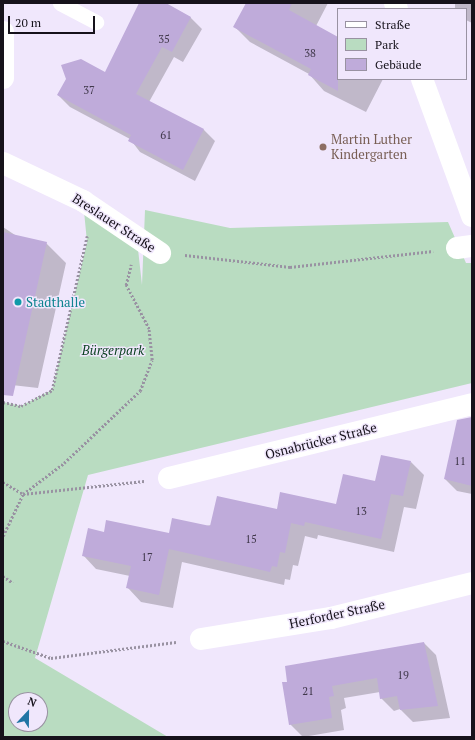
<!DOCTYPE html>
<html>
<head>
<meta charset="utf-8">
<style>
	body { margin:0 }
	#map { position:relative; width:475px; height:740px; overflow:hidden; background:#f0e7fc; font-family:"PT Serif",serif }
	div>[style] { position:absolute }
	.green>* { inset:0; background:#b9dcc1 }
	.shadow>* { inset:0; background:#0003 }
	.building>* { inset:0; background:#bfabda }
	.path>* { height:2.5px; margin-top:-1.25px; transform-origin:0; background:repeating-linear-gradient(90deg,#9992a2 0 2px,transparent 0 4px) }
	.lane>* { height:15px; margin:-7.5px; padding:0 7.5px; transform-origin:7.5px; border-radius:7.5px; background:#fff }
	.street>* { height:22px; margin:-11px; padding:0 11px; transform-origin:11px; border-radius:11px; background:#fff }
	.dots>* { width:11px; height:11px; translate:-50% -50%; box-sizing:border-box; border:2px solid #f0e7fc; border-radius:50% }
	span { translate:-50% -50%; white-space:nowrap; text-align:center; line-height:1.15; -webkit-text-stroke:3px #f0e7fc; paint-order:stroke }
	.number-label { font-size:11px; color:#40384b }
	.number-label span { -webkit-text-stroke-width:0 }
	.education-label { font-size:13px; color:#785e54 }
	.left { translate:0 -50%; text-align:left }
	.street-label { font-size:13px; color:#16121b }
	.culture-label { font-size:13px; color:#0d838f }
	.park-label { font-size:13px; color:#0b4221; font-style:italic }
	.frame { position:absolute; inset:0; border:4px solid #16121b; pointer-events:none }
	.legend { position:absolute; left:337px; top:8px; width:130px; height:72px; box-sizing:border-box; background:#f0e7fc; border:1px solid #9992a2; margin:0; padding:5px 7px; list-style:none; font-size:12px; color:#16121b }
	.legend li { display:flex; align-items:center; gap:8px; height:20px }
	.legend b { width:20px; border:1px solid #9992a2 }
	.north { position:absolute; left:8px; top:692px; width:40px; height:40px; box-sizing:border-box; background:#f0e7fc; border:1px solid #9992a2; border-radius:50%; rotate:22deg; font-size:11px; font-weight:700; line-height:16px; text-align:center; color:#16121b }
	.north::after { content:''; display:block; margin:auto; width:14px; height:18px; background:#2075a5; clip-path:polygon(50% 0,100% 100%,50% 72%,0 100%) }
	.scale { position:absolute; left:8px; top:16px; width:87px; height:18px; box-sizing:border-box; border:2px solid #16121b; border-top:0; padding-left:5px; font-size:12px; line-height:14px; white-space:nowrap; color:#16121b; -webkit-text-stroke:3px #f0e7fc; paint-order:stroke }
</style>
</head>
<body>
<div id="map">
	<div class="green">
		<div style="clip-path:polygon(evenodd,83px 201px,137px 240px,142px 285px,145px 210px,230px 228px,448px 222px,466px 263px,472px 263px,472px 383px,88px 475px,35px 658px,168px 737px,3px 737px,3px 402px,21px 406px,52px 390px,87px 242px,83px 201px,16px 700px,40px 700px,40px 724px,16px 724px,16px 700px)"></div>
	</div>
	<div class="shadow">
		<div style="clip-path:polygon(140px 3px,164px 3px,190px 17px,202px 29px,183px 62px,174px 57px,149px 102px,204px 130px,215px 141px,195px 181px,140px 152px,130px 139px,70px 107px,58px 95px,105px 74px)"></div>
		<div style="clip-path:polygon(249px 3px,328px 3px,316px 26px,338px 38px,338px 79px,383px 79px,366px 112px,324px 91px,309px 74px,250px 42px,235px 27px)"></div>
		<div style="clip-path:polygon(455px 3px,472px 3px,472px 23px,466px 20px,466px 9px,455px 9px)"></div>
		<div style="clip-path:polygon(3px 227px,18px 237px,46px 243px,66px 263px,38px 388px,3px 384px)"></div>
		<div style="clip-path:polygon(472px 444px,472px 494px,457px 491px,445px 479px)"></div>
		<div style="clip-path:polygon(411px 462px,424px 475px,416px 509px,404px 507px,394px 552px,318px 535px,317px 539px,305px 536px,298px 566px,293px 565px,290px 580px,285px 579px,284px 585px,182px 562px,173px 608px,141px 602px,128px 588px,130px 576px,96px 569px,83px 555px,105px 533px,170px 534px,278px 510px,337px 505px)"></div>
		<div style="clip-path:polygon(424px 643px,436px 655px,450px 718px,413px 722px,400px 709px,394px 711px,381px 698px,380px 692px,344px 698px,346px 708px,341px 710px,344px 730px,303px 737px,290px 724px,288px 682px)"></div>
	</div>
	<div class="building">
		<div style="clip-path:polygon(139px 3px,166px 3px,191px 17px,172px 52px,162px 47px,136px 94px,204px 129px,183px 170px,128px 141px,131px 135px,57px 95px,66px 79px,61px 65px,81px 59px,105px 72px)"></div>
		<div style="clip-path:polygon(246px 3px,292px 3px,289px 10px,338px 37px,338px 91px,308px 75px,311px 69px,233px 27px)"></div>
		<div style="clip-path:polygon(3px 232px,47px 242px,13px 396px,3px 395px)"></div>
		<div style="clip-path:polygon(472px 417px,472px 486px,444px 479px,457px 420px)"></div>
		<div style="clip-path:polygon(381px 455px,411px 461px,403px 496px,391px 494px,381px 539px,305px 522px,304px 526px,291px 523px,285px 553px,280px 552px,277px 567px,272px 566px,270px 572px,169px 549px,159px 595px,126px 588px,131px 566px,82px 556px,88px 528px,104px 532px,106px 520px,169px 533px,172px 518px,210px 526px,217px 496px,277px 509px,280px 492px,336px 504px,343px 474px,375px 481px)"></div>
		<div style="clip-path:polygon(424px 642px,438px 706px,400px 710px,397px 696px,380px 699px,377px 678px,332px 686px,334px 696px,329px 697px,332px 718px,289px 725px,282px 682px,287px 682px,285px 666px)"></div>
	</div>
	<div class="path">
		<div style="left:185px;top:255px;width:106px;rotate:6.5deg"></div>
		<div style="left:290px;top:267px;width:144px;rotate:-6.4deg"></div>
		<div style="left:3px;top:402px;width:18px;rotate:13deg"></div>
		<div style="left:21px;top:406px;width:35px;rotate:-27deg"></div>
		<div style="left:52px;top:390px;width:158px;rotate:-77.2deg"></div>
		<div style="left:3px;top:482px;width:23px;rotate:31deg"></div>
		<div style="left:23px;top:494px;width:122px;rotate:-6.1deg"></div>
		<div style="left:3px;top:536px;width:47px;rotate:-64.5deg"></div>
		<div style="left:23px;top:494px;width:51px;rotate:-37.1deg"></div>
		<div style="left:64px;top:463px;width:105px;rotate:-43.5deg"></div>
		<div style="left:140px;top:391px;width:33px;rotate:-69deg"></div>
		<div style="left:152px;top:360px;width:31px;rotate:-96deg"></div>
		<div style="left:149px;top:329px;width:50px;rotate:-117.6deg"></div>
		<div style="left:126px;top:285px;width:21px;rotate:-76deg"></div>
		<div style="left:3px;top:576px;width:12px;rotate:35deg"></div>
		<div style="left:3px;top:641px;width:51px;rotate:19.5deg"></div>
		<div style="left:51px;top:658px;width:126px;rotate:-7.3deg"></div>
	</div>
	<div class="lane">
		<div style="left:60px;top:3px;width:41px;rotate:27.8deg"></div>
	</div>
	<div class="street">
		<div style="left:395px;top:3px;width:6px;rotate:72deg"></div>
		<div style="left:3px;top:32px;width:46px;rotate:90deg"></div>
		<div style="left:422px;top:79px;width:146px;rotate:69.9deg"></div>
		<div style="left:3px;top:163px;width:89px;rotate:25.4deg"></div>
		<div style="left:83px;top:201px;width:93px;rotate:34deg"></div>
		<div style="left:457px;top:248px;width:15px;rotate:-8deg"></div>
		<div style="left:169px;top:478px;width:312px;rotate:-13.7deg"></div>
		<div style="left:201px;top:639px;width:132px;rotate:-9.2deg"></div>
		<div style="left:331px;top:618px;width:145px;rotate:-13.9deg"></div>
	</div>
	<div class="dots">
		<div style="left:323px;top:147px;background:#8d6e63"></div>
		<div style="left:18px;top:302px;background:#0f9aa8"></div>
	</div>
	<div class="number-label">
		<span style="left:164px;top:39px">35</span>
		<span style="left:310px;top:53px">38</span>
		<span style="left:89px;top:90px">37</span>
		<span style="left:166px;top:135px">61</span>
		<span style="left:460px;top:461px">11</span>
		<span style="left:361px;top:511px">13</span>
		<span style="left:251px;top:539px">15</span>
		<span style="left:147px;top:557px">17</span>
		<span style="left:403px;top:675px">19</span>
		<span style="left:308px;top:691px">21</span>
	</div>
	<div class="education-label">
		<span class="left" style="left:331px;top:147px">Martin Luther<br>Kindergarten</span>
	</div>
	<div class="street-label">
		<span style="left:114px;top:223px;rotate:33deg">Breslauer Straße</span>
		<span style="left:321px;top:441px;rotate:-14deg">Osnabrücker Straße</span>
		<span style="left:337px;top:614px;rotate:-12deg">Herforder Straße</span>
	</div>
	<div class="culture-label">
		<span class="left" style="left:26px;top:302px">Stadthalle</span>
	</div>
	<div class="park-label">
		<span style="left:113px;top:350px">Bürgerpark</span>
	</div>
	<div class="frame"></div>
	<ul class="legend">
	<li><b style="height:5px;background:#fff"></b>Straße</li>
	<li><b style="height:11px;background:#b9dcc1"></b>Park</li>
	<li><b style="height:11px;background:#bfabda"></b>Gebäude</li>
	</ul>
	<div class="north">N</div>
	<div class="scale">20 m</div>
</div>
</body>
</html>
